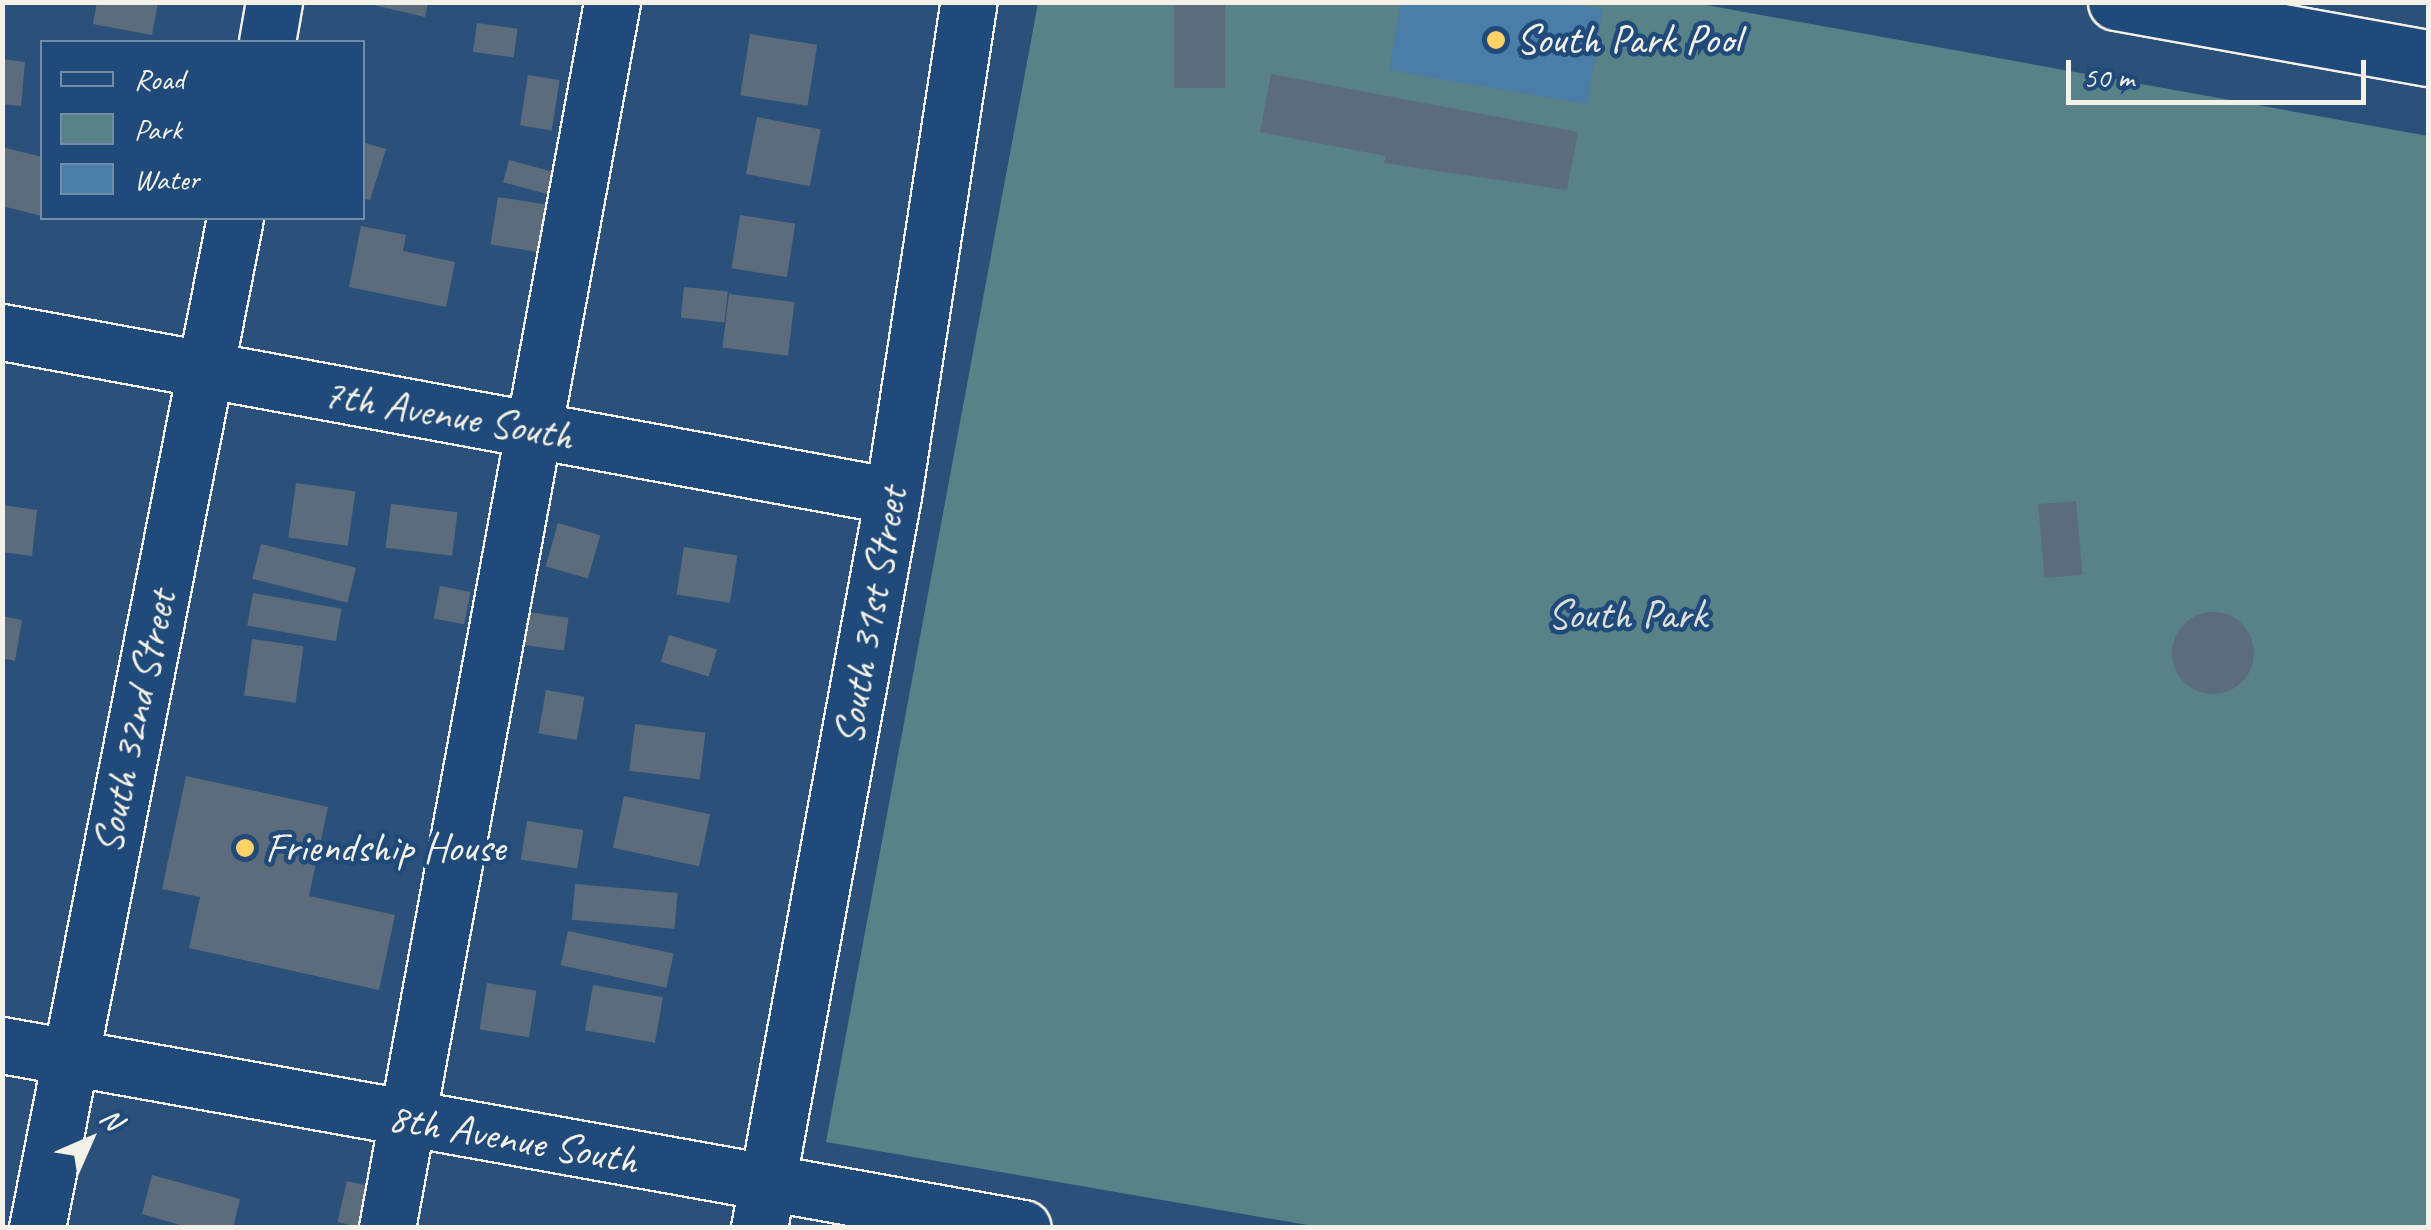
<!DOCTYPE html>
<html>
<head>
<meta charset="utf-8">
<style>
	body { margin:0 }
	#map { position:relative; width:2431px; height:1230px; overflow:hidden; background:#2b517a; font-family:Caveat,sans-serif }
	div>[style] { position:absolute }
	.green>* { inset:0; background:#588188 }
	.water>* { inset:0; background:#4a7da8 }
	.building>* { inset:0; background:#5c6c7c; transform-origin:0 0 }
	.round { border-radius:50% }
	.roads { filter:drop-shadow(2px 0 #f4f1e8) drop-shadow(-2px 0 #f4f1e8) drop-shadow(0 2px #f4f1e8) drop-shadow(0 -2px #f4f1e8) }
	.minor>* { height:55px; margin:-27.5px; padding:0 27.5px; transform-origin:27.5px; border-radius:27.5px; background:#1f4a7a }
	.dots>* { width:28px; height:28px; translate:-50% -50%; box-sizing:border-box; border:5px solid #1f4a7a; border-radius:50% }
	span { translate:-50% -50%; white-space:nowrap; text-align:center; line-height:1.15; -webkit-text-stroke:9px #1f4a7a; paint-order:stroke }
	.poi-label { font-size:42px; color:#f4f1e8 }
	.left { translate:0 -50%; text-align:left }
	.street-label { font-size:42px; color:#f4f1e8 }
	.park-label { font-size:42px; color:#dde0da }
	.frame { position:absolute; inset:0; border:5px solid #f4f1e8; pointer-events:none }
	.legend { position:absolute; left:40px; top:40px; width:325px; height:180px; box-sizing:border-box; background:#1f4a7a; border:2px solid #748da6; margin:0; padding:12px 18px; list-style:none; font-size:30px; color:#f4f1e8 }
	.legend li { display:flex; align-items:center; gap:20px; height:50px }
	.legend b { width:50px; border:2px solid #748da6 }
	.north { position:absolute; left:40px; top:1090px; width:100px; height:100px; -webkit-text-stroke:8px #1f4a7a; paint-order:stroke; rotate:45deg; font-size:28px; font-weight:700; line-height:40px; text-align:center; color:#f4f1e8 }
	.north::after { content:''; display:block; margin:auto; width:35px; height:45px; background:#f4f1e8; clip-path:polygon(50% 0,100% 100%,50% 72%,0 100%) }
	.scale { position:absolute; left:2066px; top:60px; width:300px; height:45px; box-sizing:border-box; border:5px solid #f4f1e8; border-top:0; padding-left:12px; font-size:30px; line-height:35px; white-space:nowrap; color:#f4f1e8; -webkit-text-stroke:8px #1f4a7a; paint-order:stroke }
</style>
</head>
<body>
<div id="map">
	<div class="green">
		<div style="clip-path:polygon(1038px 3px,1695px 3px,2428px 136px,2428px 1227px,1319px 1227px,826px 1142px)"></div>
	</div>
	<div class="water">
		<div style="clip-path:polygon(1564px 3px,1603px 9px,1587px 104px,1389px 70px,1401px 3px)"></div>
	</div>
	<div class="building">
		<div style="clip-path:polygon(97px 2px,158px 2px,152px 35px,93px 24px)"></div>
		<div style="clip-path:polygon(361px 2px,428px 2px,425px 17px)"></div>
		<div style="left:1174px;top:2px;width:51px;height:86px"></div>
		<div style="left:477px;top:23px;width:41px;height:29px;rotate:8deg"></div>
		<div style="left:750px;top:34px;width:68px;height:62px;rotate:9deg"></div>
		<div style="clip-path:polygon(2px 59px,25px 62px,21px 106px,2px 104px)"></div>
		<div style="clip-path:polygon(1271px 74px,1578px 132px,1567px 190px,1384px 163px,1386px 156px,1260px 132px)"></div>
		<div style="left:528px;top:75px;width:32px;height:51px;rotate:9deg"></div>
		<div style="left:757px;top:117px;width:65px;height:58px;rotate:11deg"></div>
		<div style="clip-path:polygon(362px 142px,386px 149px,370px 200px,362px 198px)"></div>
		<div style="clip-path:polygon(2px 147px,42px 157px,42px 216px,2px 206px)"></div>
		<div style="left:509px;top:160px;width:49px;height:23px;rotate:15deg"></div>
		<div style="left:498px;top:197px;width:53px;height:48px;rotate:9deg"></div>
		<div style="left:740px;top:215px;width:56px;height:54px;rotate:9deg"></div>
		<div style="clip-path:polygon(361px 226px,406px 235px,403px 251px,455px 262px,446px 307px,349px 287px)"></div>
		<div style="left:684px;top:287px;width:44px;height:31px;rotate:6deg"></div>
		<div style="left:729px;top:294px;width:66px;height:54px;rotate:7deg"></div>
		<div style="left:296px;top:483px;width:60px;height:55px;rotate:8deg"></div>
		<div style="left:2076px;top:501px;width:74px;height:38px;rotate:85deg"></div>
		<div style="left:391px;top:504px;width:67px;height:44px;rotate:7deg"></div>
		<div style="clip-path:polygon(2px 505px,37px 510px,32px 556px,2px 552px)"></div>
		<div style="left:558px;top:523px;width:44px;height:45px;rotate:16deg"></div>
		<div style="left:261px;top:544px;width:98px;height:36px;rotate:14deg"></div>
		<div style="left:684px;top:547px;width:54px;height:48px;rotate:9deg"></div>
		<div style="left:440px;top:586px;width:31px;height:33px;rotate:11deg"></div>
		<div style="left:253px;top:593px;width:90px;height:33px;rotate:10deg"></div>
		<div style="left:520px;top:611px;width:49px;height:33px;rotate:8deg"></div>
		<div class="round" style="left:2172px;top:612px;width:82px;height:82px"></div>
		<div style="clip-path:polygon(2px 616px,22px 620px,15px 661px,2px 658px)"></div>
		<div style="left:669px;top:635px;width:50px;height:28px;rotate:17deg"></div>
		<div style="left:252px;top:639px;width:52px;height:57px;rotate:8deg"></div>
		<div style="left:546px;top:690px;width:39px;height:44px;rotate:10deg"></div>
		<div style="left:635px;top:724px;width:71px;height:47px;rotate:7deg"></div>
		<div style="clip-path:polygon(186px 776px,328px 807px,309px 896px,395px 915px,379px 990px,189px 948px,200px 897px,162px 889px)"></div>
		<div style="left:624px;top:796px;width:88px;height:53px;rotate:12deg"></div>
		<div style="left:527px;top:821px;width:57px;height:39px;rotate:9deg"></div>
		<div style="left:575px;top:884px;width:103px;height:36px;rotate:5deg"></div>
		<div style="left:568px;top:931px;width:108px;height:35px;rotate:12deg"></div>
		<div style="left:487px;top:983px;width:50px;height:47px;rotate:9deg"></div>
		<div style="left:593px;top:985px;width:71px;height:46px;rotate:10deg"></div>
		<div style="clip-path:polygon(152px 1175px,240px 1199px,233px 1228px,191px 1228px,142px 1214px)"></div>
		<div style="left:347px;top:1181px;width:31px;height:42px;rotate:13deg"></div>
	</div>
	<div class="roads">
		<div class="minor">
			<div style="left:2116px;top:2px;width:317px;rotate:10.2deg"></div>
			<div style="left:267px;top:42px;width:41px;rotate:-80.1deg"></div>
			<div style="left:2px;top:332px;width:906px;rotate:10.43deg"></div>
			<div style="left:2px;top:1045px;width:1037px;rotate:10.16deg"></div>
			<div style="left:37px;top:1228px;width:1029px;rotate:-78.91deg"></div>
			<div style="left:387px;top:1228px;width:1246px;rotate:-79.6deg"></div>
			<div style="left:759px;top:1228px;width:744px;rotate:-79.63deg"></div>
			<div style="left:893px;top:496px;width:500px;rotate:-81.3deg"></div>
		</div>
	</div>
	<div class="dots">
		<div style="left:1496px;top:40px;background:#ffd166"></div>
		<div style="left:245px;top:848px;background:#ffd166"></div>
	</div>
	<div class="poi-label">
		<span class="left" style="left:1516px;top:40px">South Park Pool</span>
		<span class="left" style="left:265px;top:848px">Friendship House</span>
	</div>
	<div class="street-label">
		<span style="left:448px;top:415px;rotate:10deg">7th Avenue South</span>
		<span style="left:871px;top:616px;rotate:-80deg">South 31st Street</span>
		<span style="left:135px;top:722px;rotate:-78deg">South 32nd Street</span>
		<span style="left:513px;top:1139px;rotate:10deg">8th Avenue South</span>
	</div>
	<div class="park-label">
		<span style="left:1627px;top:615px">South Park</span>
	</div>
	<div class="frame"></div>
	<ul class="legend">
	<li><b style="height:12px;background:#1f4a7a"></b>Road</li>
	<li><b style="height:28px;background:#588188"></b>Park</li>
	<li><b style="height:28px;background:#4a7da8"></b>Water</li>
	</ul>
	<div class="north">N</div>
	<div class="scale">50 m</div>
</div>
</body>
</html>
